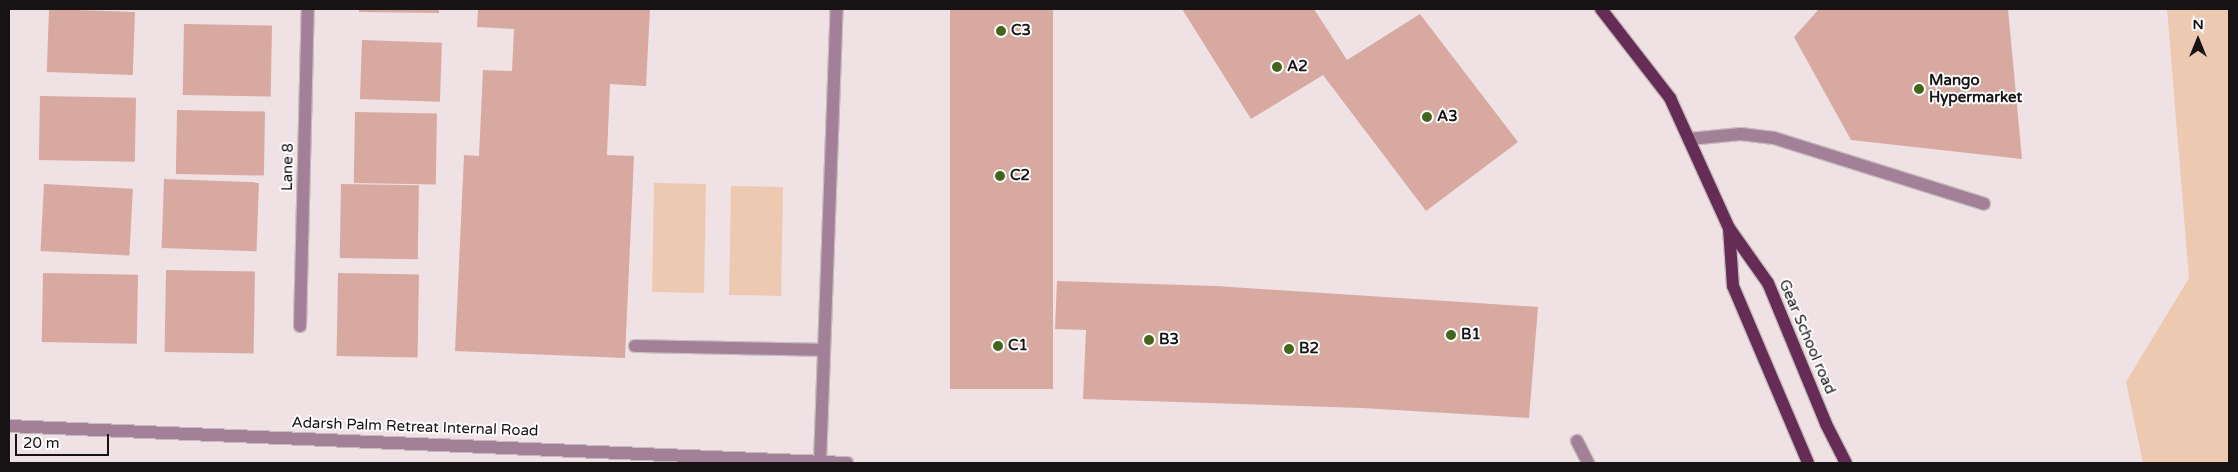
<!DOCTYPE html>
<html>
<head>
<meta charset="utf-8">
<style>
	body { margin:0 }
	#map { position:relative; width:2238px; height:472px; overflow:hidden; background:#f0e1e4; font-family:"Varela Round",sans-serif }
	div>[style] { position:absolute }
	.green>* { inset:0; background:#eec9b1; transform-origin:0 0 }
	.building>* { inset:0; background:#d7a9a1; transform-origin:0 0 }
	.roads { filter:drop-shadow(1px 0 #c9bcbe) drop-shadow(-1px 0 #c9bcbe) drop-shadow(0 1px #c9bcbe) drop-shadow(0 -1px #c9bcbe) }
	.minor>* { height:12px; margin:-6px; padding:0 6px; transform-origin:6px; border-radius:6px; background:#a28097 }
	.major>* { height:12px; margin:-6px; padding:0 6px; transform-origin:6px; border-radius:6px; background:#652c56 }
	.dots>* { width:14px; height:14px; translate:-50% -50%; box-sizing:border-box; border:2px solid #fff; border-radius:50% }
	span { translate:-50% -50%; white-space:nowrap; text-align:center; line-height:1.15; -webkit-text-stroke:4px #fff; paint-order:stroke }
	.poi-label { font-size:15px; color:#171213; font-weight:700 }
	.left { translate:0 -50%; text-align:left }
	.street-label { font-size:15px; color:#171213 }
	.frame { position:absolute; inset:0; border:10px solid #171213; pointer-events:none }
	.north { position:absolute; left:2173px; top:15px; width:50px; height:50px; -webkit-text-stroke:4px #fff; paint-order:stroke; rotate:0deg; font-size:14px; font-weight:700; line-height:20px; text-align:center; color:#171213 }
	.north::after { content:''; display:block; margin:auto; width:18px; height:22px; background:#171213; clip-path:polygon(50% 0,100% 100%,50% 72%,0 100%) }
	.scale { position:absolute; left:15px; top:434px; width:94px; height:22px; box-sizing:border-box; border:2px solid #171213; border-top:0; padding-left:6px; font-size:15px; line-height:18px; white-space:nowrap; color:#171213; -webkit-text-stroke:4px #fff; paint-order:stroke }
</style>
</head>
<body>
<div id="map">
	<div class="green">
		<div style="clip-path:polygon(2167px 9px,2229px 9px,2229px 463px,2143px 463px,2126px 382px,2189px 278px)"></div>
		<div style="left:654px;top:183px;width:52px;height:109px;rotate:1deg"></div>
		<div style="left:731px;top:186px;width:52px;height:109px;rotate:1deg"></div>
	</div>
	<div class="building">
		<div style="left:49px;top:9px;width:86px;height:63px;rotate:2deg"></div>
		<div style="clip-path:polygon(359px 9px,439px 9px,439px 13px,359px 12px)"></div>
		<div style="clip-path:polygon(478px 9px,650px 9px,646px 86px,610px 84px,607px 155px,634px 156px,625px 358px,455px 351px,464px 155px,479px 156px,483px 70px,512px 71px,514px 29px,477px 27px)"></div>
		<div style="left:950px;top:9px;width:103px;height:380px"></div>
		<div style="clip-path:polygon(1182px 9px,1314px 9px,1347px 60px,1420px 14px,1518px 142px,1426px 211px,1323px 75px,1251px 119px)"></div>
		<div style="clip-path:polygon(1819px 9px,2008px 9px,2022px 159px,1851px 140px,1794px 37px)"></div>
		<div style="left:184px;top:24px;width:88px;height:71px;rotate:1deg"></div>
		<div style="left:362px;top:40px;width:80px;height:59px;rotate:2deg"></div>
		<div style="left:40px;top:96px;width:96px;height:64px;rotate:1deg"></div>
		<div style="left:177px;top:110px;width:88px;height:64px;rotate:1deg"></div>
		<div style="left:355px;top:112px;width:82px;height:71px;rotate:1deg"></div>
		<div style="left:164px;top:179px;width:95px;height:69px;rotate:2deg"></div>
		<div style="left:44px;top:184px;width:89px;height:67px;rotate:3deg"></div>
		<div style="left:341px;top:184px;width:78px;height:74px;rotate:1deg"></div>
		<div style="left:166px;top:270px;width:89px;height:82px;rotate:1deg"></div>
		<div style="left:43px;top:273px;width:95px;height:69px;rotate:1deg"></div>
		<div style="left:338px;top:273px;width:81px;height:83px;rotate:1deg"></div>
		<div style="clip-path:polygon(1057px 281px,1216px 286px,1538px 307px,1529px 418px,1362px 408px,1083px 399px,1086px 330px,1055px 329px)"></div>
	</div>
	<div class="roads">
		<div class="minor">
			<div style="left:1689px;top:139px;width:52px;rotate:-5.5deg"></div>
			<div style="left:1741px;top:134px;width:33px;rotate:7deg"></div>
			<div style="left:1774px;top:138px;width:220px;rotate:17.4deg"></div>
			<div style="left:300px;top:326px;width:317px;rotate:-88.6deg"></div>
			<div style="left:635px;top:346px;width:188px;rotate:1.2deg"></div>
			<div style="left:9px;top:426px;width:839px;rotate:2.53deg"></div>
			<div style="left:1577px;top:441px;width:25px;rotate:63deg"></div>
			<div style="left:820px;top:462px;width:453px;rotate:-87.9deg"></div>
		</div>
		<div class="major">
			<div style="left:1601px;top:9px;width:113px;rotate:52.2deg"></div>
			<div style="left:1670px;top:98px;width:143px;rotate:65.6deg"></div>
			<div style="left:1729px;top:228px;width:67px;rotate:54.7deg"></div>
			<div style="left:1768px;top:283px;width:152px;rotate:67.6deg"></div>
			<div style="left:1826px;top:424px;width:44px;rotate:62.9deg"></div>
			<div style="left:1729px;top:228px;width:58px;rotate:86.1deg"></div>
			<div style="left:1733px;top:286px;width:192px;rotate:67deg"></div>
		</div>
	</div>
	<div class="dots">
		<div style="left:1001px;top:31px;background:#43651c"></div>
		<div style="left:1277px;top:67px;background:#43651c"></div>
		<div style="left:1919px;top:89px;background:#43651c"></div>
		<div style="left:1427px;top:117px;background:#43651c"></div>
		<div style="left:1000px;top:176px;background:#43651c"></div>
		<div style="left:1451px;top:335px;background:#43651c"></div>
		<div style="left:1149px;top:340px;background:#43651c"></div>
		<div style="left:998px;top:346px;background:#43651c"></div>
		<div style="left:1289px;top:349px;background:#43651c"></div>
	</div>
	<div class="poi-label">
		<span class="left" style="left:1011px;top:31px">C3</span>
		<span class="left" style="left:1287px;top:67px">A2</span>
		<span class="left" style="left:1929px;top:89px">Mango<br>Hypermarket</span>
		<span class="left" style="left:1437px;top:117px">A3</span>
		<span class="left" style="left:1010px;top:176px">C2</span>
		<span class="left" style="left:1461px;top:335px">B1</span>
		<span class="left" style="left:1159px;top:340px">B3</span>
		<span class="left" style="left:1008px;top:346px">C1</span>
		<span class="left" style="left:1299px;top:349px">B2</span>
	</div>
	<div class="street-label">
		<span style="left:288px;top:167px;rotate:-89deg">Lane 8</span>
		<span style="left:1807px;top:337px;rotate:67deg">Gear School road</span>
		<span style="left:415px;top:427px;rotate:2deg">Adarsh Palm Retreat Internal Road</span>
	</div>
	<div class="frame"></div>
	<div class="north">N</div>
	<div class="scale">20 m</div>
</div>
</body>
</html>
